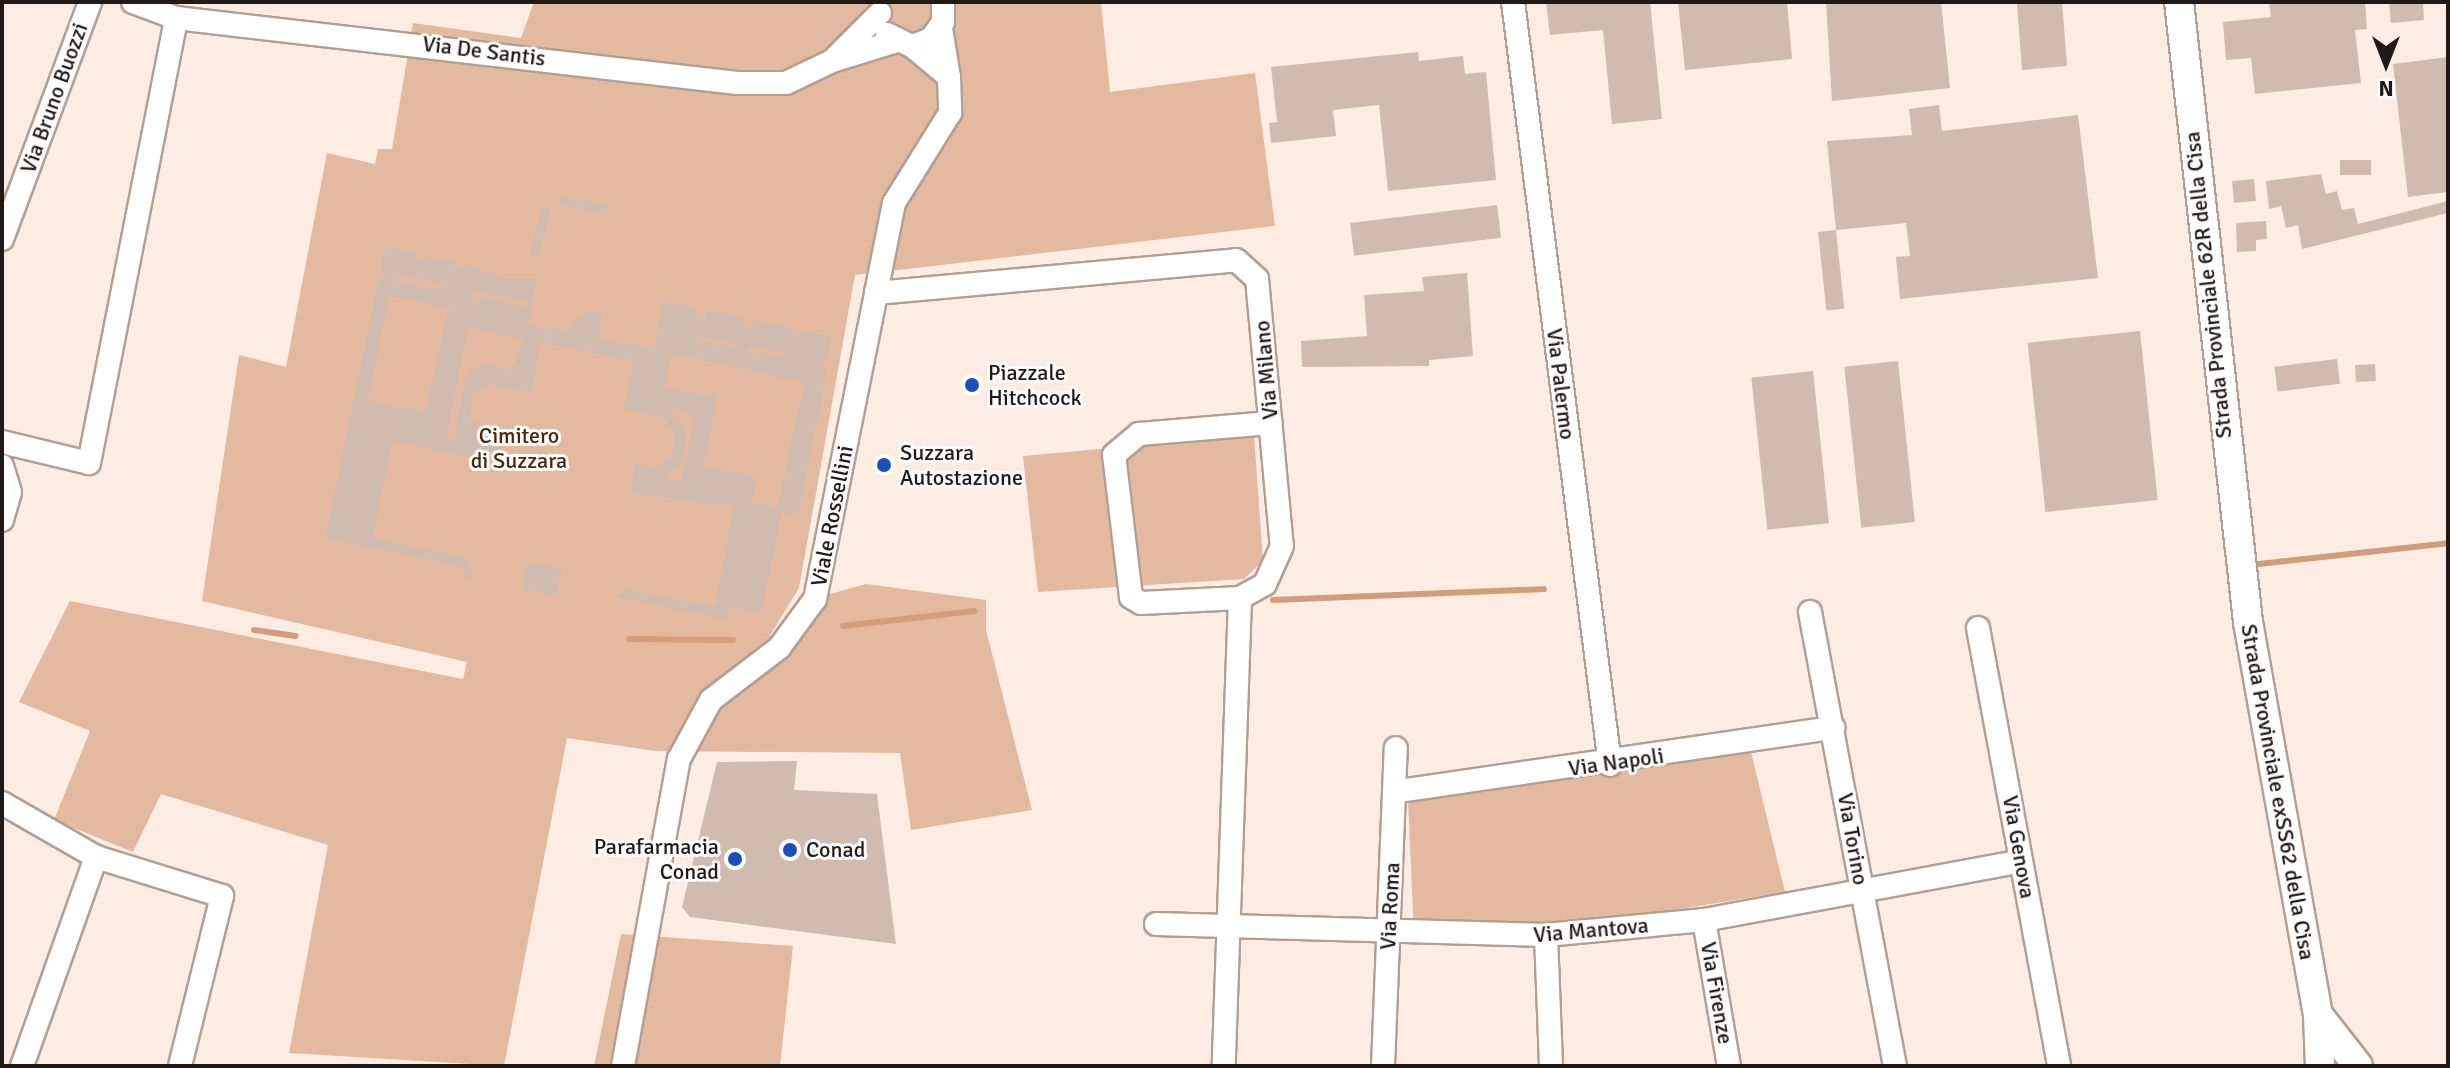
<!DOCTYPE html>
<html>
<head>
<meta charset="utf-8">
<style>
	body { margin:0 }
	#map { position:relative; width:2450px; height:1068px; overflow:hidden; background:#fcece2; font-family:Signika,sans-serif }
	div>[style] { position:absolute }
	.green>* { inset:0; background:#e3b99f }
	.stream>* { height:6px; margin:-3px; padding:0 3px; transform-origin:3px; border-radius:3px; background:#d39c7a }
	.building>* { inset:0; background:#d0bbaf; transform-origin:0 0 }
	.roads { filter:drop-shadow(2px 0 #b29f93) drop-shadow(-2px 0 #b29f93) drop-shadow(0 2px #b29f93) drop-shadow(0 -2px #b29f93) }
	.minor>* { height:22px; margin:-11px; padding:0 11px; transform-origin:11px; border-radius:11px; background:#fff }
	.major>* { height:28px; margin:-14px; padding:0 14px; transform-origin:14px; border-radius:14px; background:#fff }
	.dots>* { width:22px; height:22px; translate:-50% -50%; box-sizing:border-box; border:4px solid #fdfdfd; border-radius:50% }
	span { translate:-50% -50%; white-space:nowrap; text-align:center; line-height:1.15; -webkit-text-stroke:6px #fdfdfd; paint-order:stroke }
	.street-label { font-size:22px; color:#211915 }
	.poi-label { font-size:22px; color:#211915 }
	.left { translate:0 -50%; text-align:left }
	.right { translate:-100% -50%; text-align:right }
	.park-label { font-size:22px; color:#4b260c }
	.frame { position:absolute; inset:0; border:4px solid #211915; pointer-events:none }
	.north { position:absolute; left:2346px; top:24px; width:80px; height:80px; -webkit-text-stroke:6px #fdfdfd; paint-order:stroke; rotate:180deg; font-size:22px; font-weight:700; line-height:32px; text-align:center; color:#211915 }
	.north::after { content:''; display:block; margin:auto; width:28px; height:36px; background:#211915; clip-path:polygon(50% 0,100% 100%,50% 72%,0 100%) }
</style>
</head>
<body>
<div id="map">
	<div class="green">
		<div style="clip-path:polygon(534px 2px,1101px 2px,1110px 92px,1255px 73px,1275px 226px,855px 275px,799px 588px,769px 637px,830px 594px,866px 584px,986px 600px,986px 630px,1032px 810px,911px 830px,900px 753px,656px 751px,567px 738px,504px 1066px,289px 1053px,328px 845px,161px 794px,133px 852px,54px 820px,90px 731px,19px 702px,70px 601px,463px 679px,467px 662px,202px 601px,239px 355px,286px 367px,327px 153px,375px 164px,378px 149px,392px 149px,413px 23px,521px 38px)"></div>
		<div style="clip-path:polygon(1254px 435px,1263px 561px,1244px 579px,1038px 592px,1023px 456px)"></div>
		<div style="clip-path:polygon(1751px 752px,1785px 892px,1549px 930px,1414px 935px,1408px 800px)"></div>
		<div style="clip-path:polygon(621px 934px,793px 946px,780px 1066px,594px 1066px)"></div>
	</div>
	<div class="stream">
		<div style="left:2259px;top:564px;width:190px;rotate:-6.3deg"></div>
		<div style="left:1273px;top:600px;width:271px;rotate:-2.3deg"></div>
		<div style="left:843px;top:626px;width:132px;rotate:-6.5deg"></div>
		<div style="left:254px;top:630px;width:42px;rotate:8.1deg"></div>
		<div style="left:629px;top:639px;width:104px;rotate:0.6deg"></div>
	</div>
	<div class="building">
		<div style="clip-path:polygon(1546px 2px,1650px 2px,1662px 119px,1612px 124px,1603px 30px,1550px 35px)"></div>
		<div style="clip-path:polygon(1678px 2px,1787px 2px,1792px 59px,1685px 70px)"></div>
		<div style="clip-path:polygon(1826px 2px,1941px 2px,1950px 88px,1832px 101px)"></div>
		<div style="clip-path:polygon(2026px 2px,2062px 2px,2067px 66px,2022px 70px,2017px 4px)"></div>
		<div style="clip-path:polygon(2269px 2px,2365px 2px,2367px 29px,2355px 30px,2361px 83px,2255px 94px,2251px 58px,2226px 60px,2223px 22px,2271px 17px)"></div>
		<div style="clip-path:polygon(2389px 2px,2423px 2px,2424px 20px,2391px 23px)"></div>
		<div style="clip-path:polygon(1418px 52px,1419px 61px,1463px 56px,1465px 74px,1486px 72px,1496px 180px,1388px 191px,1379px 105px,1333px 110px,1336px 136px,1271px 143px,1269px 123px,1277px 122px,1271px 67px)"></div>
		<div style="clip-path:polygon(2448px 57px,2448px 192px,2408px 197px,2393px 64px)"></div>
		<div style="clip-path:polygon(1939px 105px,1942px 131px,2078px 115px,2098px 278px,1900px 299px,1896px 257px,1910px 256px,1906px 223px,1836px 230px,1827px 141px,1912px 135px,1909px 109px)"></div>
		<div style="left:2371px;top:160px;width:15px;height:31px;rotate:90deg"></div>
		<div style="clip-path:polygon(2321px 174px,2326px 194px,2337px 191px,2342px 210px,2354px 208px,2358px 224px,2448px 201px,2448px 213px,2302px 249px,2298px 225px,2286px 228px,2281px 206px,2269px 209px,2266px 181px)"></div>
		<div style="left:2254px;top:179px;width:22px;height:22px;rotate:85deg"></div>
		<div style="clip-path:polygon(559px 197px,607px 205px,605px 214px,558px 204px)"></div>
		<div style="left:543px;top:205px;width:8px;height:52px;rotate:14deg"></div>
		<div style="left:1497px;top:205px;width:33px;height:148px;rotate:83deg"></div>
		<div style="clip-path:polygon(2266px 221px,2267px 239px,2256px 240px,2256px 251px,2237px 252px,2236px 223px)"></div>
		<div style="left:1836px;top:230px;width:79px;height:18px;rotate:84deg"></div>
		<div style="clip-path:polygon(evenodd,385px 248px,416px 253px,414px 261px,426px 257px,456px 262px,455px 269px,467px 265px,506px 279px,536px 279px,532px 303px,474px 291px,472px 296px,532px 308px,529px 324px,570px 333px,573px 322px,594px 309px,602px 315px,599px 338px,653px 349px,663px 301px,698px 309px,697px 317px,706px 319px,707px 310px,744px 318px,742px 325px,752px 327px,753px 320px,788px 327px,796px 337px,797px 330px,831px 337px,827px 361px,819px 365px,826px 367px,824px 386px,798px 515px,782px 511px,761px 613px,730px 607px,728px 619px,619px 597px,621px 588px,715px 607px,734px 507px,631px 492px,635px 464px,656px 468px,672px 456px,676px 437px,665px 418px,624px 409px,634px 361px,540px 342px,531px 393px,490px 384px,473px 395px,470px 416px,481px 434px,501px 438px,498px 454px,487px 451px,485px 460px,392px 441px,372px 538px,466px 558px,473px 577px,464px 576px,465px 567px,326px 538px,379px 278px,388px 280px,380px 272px,385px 248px,400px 275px,441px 284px,440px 290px,398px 282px,400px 275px,385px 248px,389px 296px,449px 307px,426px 412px,367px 401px,389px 296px,385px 248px,468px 328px,525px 340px,512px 369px,485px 364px,467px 373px,454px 439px,446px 437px,468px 328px,385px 248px,699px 336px,736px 344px,735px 348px,698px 341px,699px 336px,385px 248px,749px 346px,786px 353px,785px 358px,748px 351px,749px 346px,385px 248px,671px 353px,805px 382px,777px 509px,751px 503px,757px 477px,703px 466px,718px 391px,710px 397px,665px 387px,671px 353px,385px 248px,671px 409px,695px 416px,681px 482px,662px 478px,681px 464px,687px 433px,671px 409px)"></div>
		<div style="clip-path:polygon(1467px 273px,1473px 356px,1429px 360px,1429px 366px,1302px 367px,1301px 341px,1367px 336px,1364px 295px,1424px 291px,1422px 277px)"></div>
		<div style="left:2140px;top:331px;width:170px;height:113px;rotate:84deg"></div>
		<div style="left:2337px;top:359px;width:25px;height:63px;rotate:83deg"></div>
		<div style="left:1898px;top:361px;width:162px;height:54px;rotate:84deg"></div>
		<div style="left:2375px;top:364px;width:17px;height:20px;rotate:87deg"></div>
		<div style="left:1813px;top:371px;width:153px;height:62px;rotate:84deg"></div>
		<div style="left:527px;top:562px;width:35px;height:28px;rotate:10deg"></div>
		<div style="clip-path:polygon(797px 761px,794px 790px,877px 794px,896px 944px,690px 917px,682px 907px,717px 762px)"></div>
	</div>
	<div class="roads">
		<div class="minor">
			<div style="left:133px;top:2px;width:46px;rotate:20.4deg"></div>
			<div style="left:176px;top:18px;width:565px;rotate:6.61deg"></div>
			<div style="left:737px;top:83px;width:49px"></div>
			<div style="left:786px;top:83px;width:51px;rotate:-25.6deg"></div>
			<div style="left:1513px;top:2px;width:769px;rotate:82.75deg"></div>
			<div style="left:880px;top:13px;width:68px;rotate:135deg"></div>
			<div style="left:832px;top:61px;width:68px;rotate:-17.1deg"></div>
			<div style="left:887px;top:34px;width:28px;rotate:26deg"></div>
			<div style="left:912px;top:46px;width:20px;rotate:-20deg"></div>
			<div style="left:931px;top:39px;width:21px;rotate:-55deg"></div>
			<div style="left:943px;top:22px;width:20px;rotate:-90deg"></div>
			<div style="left:912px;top:46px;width:48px;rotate:40deg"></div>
			<div style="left:949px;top:77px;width:50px;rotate:-99.3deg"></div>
			<div style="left:949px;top:77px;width:36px;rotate:88deg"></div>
			<div style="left:950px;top:113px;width:106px;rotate:121.9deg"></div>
			<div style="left:894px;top:203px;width:92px;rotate:101.3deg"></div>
			<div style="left:876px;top:293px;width:362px;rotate:-5.2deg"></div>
			<div style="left:1236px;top:260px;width:28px;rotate:42deg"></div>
			<div style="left:1257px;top:279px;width:268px;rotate:84.7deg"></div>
			<div style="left:1282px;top:546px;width:42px;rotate:114.1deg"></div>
			<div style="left:1265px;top:584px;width:29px;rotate:151deg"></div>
			<div style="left:1240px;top:598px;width:468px;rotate:92deg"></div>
			<div style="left:2px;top:239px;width:253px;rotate:-69.6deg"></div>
			<div style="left:2px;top:442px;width:89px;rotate:13.6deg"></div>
			<div style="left:89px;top:463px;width:453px;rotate:-78.9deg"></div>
			<div style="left:2px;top:466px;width:27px;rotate:73deg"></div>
			<div style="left:10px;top:492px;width:29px;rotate:106deg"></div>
			<div style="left:1240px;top:598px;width:99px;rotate:177.1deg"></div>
			<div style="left:1141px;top:603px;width:12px;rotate:-149deg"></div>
			<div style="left:1131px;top:597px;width:143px;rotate:-96.8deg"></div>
			<div style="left:1114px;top:455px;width:33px;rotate:-40deg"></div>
			<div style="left:1139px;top:434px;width:132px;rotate:-4.8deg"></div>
			<div style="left:1810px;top:612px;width:462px;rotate:79.4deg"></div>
			<div style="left:1978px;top:628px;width:445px;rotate:79.5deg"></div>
			<div style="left:1399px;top:791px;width:439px;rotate:-8.3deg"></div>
			<div style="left:2px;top:803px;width:108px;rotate:29.9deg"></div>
			<div style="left:96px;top:857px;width:132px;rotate:17.2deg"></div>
			<div style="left:222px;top:896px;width:175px;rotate:103.9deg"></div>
			<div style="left:1704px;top:920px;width:148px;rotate:80.3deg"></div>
			<div style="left:1156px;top:924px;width:390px;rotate:1.6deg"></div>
			<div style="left:1546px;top:935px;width:159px;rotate:-5.4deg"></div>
			<div style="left:1704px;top:920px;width:322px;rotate:-10.5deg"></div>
			<div style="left:1546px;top:935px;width:131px;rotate:87.8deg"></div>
			<div style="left:22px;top:1066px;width:222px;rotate:-70.5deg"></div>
			<div style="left:623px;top:1066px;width:312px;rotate:-79.7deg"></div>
			<div style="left:679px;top:759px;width:67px;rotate:-61.5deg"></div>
			<div style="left:711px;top:700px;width:86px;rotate:-37.4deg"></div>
			<div style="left:779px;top:648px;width:61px;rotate:-53.7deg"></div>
			<div style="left:815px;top:599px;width:312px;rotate:-78.7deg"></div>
			<div style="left:1383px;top:1066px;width:318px;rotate:-87.7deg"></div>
		</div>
		<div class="major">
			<div style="left:2179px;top:2px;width:624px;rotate:83.65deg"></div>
			<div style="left:2248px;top:622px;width:399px;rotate:79.9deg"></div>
			<div style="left:2318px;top:1015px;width:51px;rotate:87.8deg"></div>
			<div style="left:2319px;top:1016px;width:63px;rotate:52deg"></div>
		</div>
	</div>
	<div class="dots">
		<div style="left:972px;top:385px;background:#1e4ebb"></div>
		<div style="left:884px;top:465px;background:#1e4ebb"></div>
		<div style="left:790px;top:850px;background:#1e4ebb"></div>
		<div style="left:735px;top:859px;background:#1e4ebb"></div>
	</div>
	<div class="street-label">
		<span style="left:484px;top:51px;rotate:7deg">Via De Santis</span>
		<span style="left:54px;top:98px;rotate:-70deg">Via Bruno Buozzi</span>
		<span style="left:2208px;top:285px;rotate:-96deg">Strada Provinciale 62R della Cisa</span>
		<span style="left:1266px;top:370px;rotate:-95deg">Via Milano</span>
		<span style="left:1561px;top:384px;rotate:83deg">Via Palermo</span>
		<span style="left:832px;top:516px;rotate:-79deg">Viale Rossellini</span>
		<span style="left:1616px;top:762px;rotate:-8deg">Via Napoli</span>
		<span style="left:2278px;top:792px;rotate:80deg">Strada Provinciale exSS62 della Cisa</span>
		<span style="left:1853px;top:839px;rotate:80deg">Via Torino</span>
		<span style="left:2019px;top:847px;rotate:80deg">Via Genova</span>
		<span style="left:1390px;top:906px;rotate:-87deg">Via Roma</span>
		<span style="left:1591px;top:930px;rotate:-5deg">Via Mantova</span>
		<span style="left:1717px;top:993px;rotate:80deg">Via Firenze</span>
	</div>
	<div class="poi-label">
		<span class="left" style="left:988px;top:385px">Piazzale<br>Hitchcock</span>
		<span class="left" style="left:900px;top:465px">Suzzara<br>Autostazione</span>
		<span class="right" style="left:719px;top:859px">Parafarmacia<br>Conad</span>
		<span class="left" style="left:806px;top:850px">Conad</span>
	</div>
	<div class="park-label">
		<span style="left:519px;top:448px">Cimitero<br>di Suzzara</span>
	</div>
	<div class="frame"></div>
	<div class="north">N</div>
</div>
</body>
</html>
